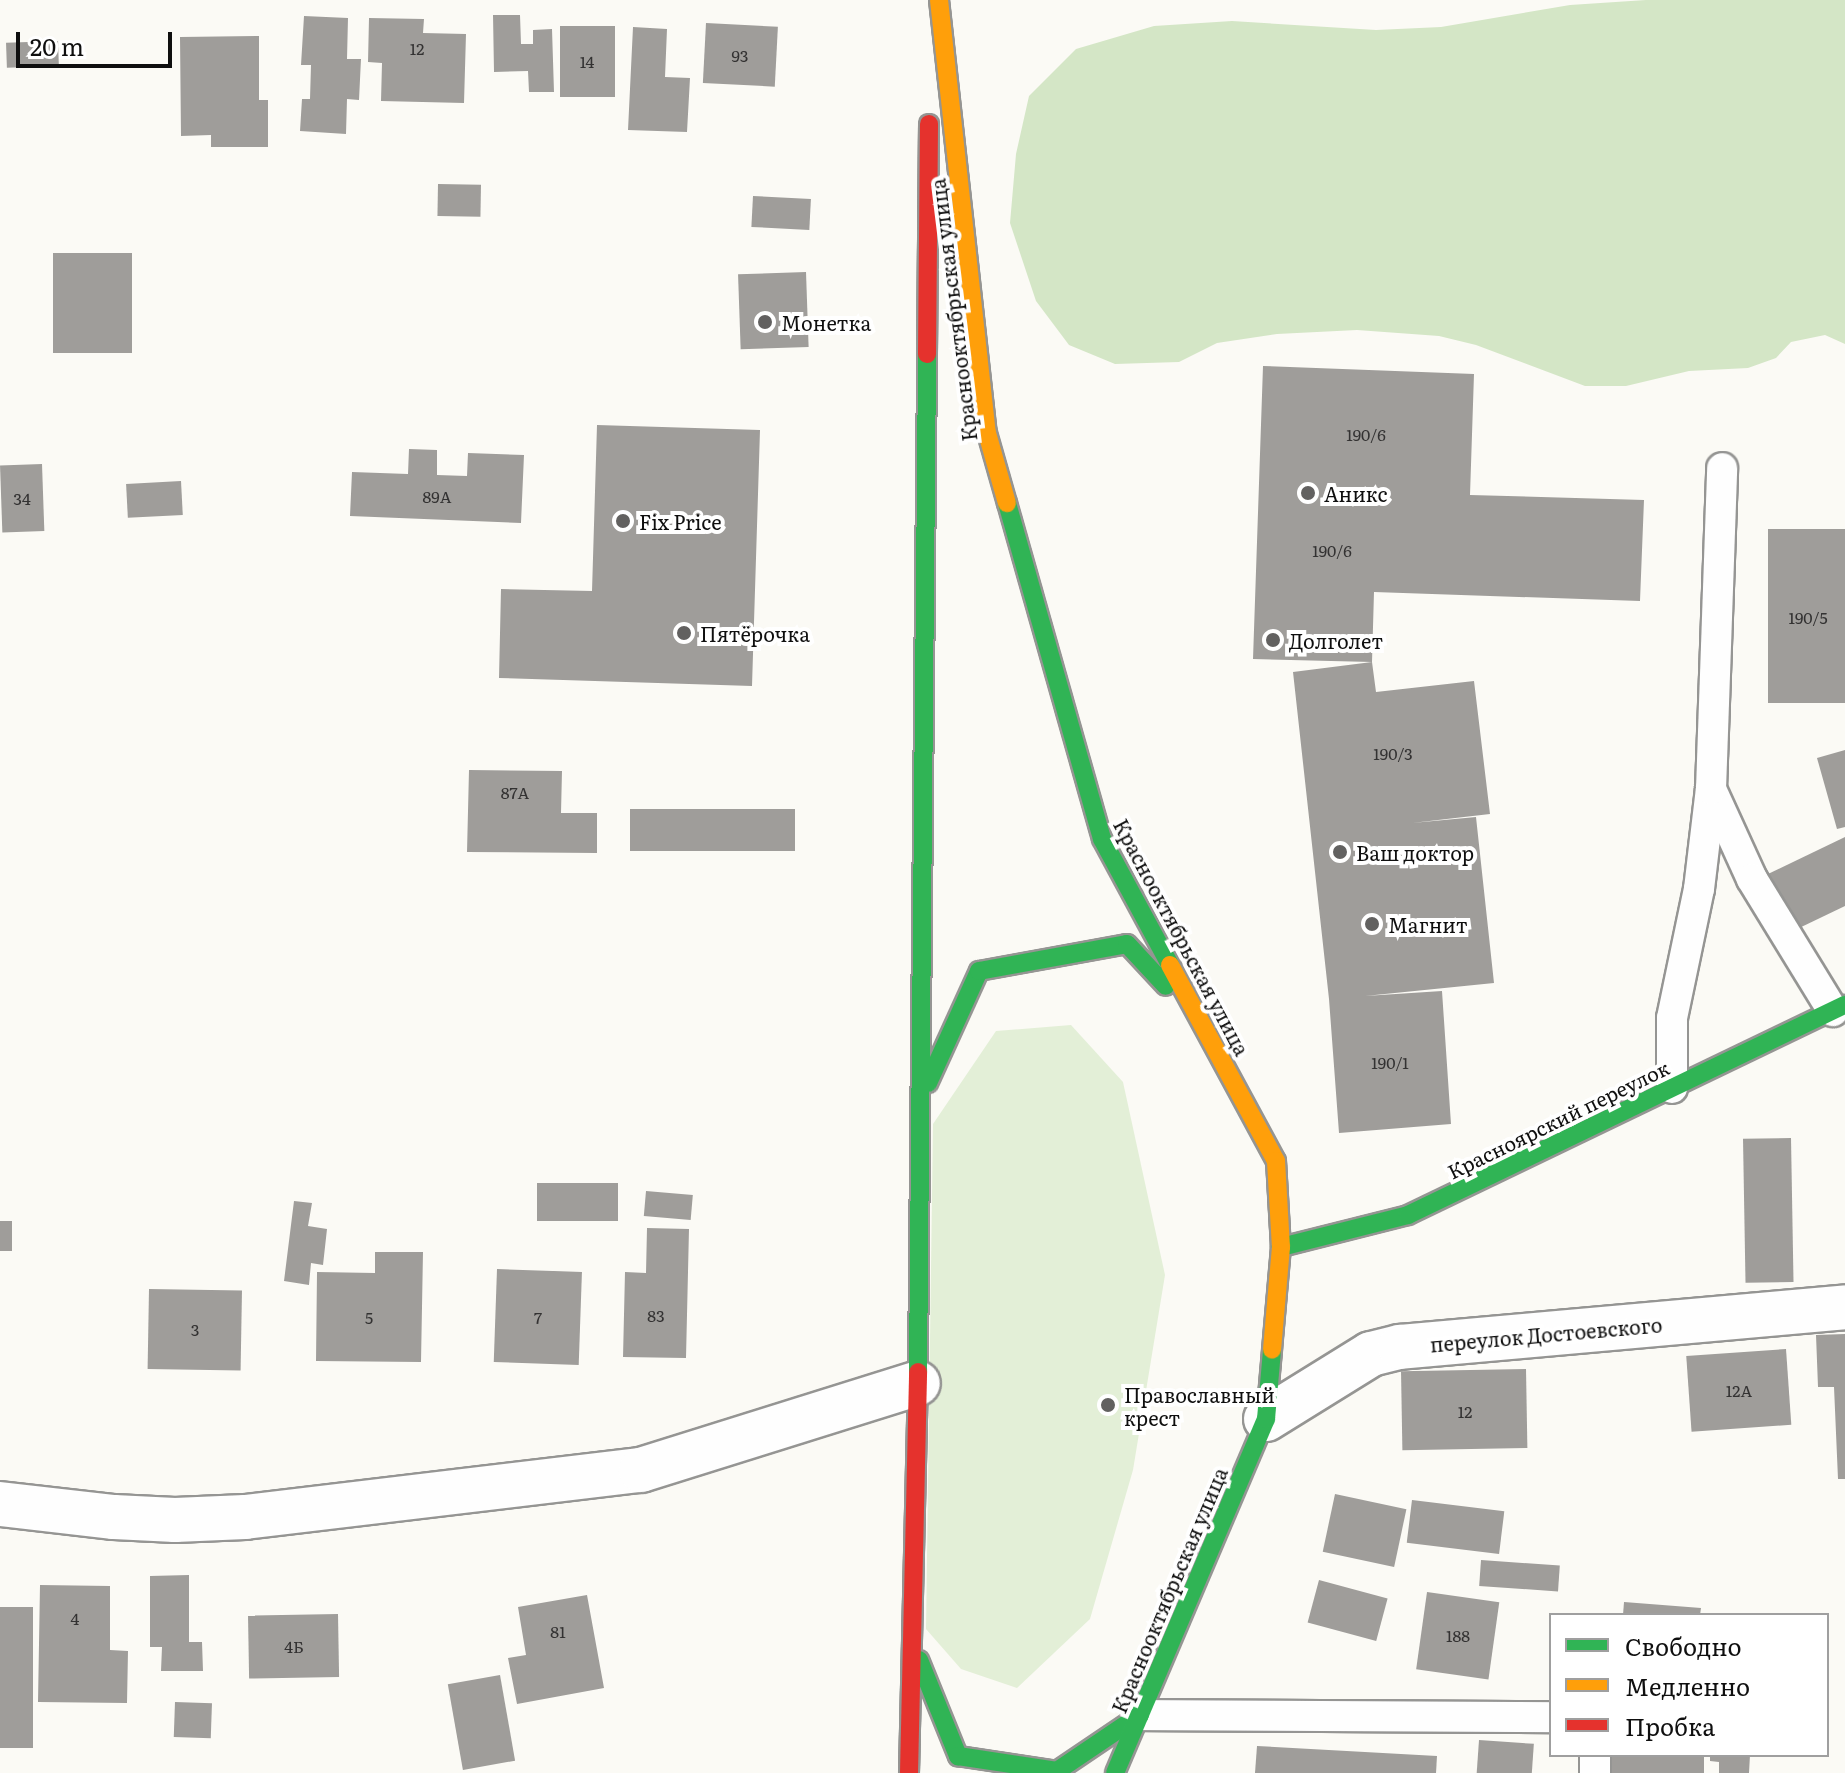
<!DOCTYPE html>
<html>
<head>
<meta charset="utf-8">
<style>
	body { margin:0 }
	#map { position:relative; width:1845px; height:1773px; overflow:hidden; background:#fbfaf5; font-family:Literata,serif }
	div>[style] { position:absolute }
	.green>* { inset:0; background:#e3efd7 }
	.forest>* { inset:0; background:#d4e6c6 }
	.building>* { inset:0; background:#9f9d9a; transform-origin:0 0 }
	.roads { filter:drop-shadow(2px 0 #959593) drop-shadow(-2px 0 #959593) drop-shadow(0 2px #959593) drop-shadow(0 -2px #959593) }
	.lane>* { height:30px; margin:-15px; padding:0 15px; transform-origin:15px; border-radius:15px; background:#fefefe }
	.street>* { height:44px; margin:-22px; padding:0 22px; transform-origin:22px; border-radius:22px; background:#fefefe }
	.fast>* { height:18px; margin:-9px; padding:0 9px; transform-origin:9px; border-radius:9px; background:#30b455 }
	.slow>* { height:18px; margin:-9px; padding:0 9px; transform-origin:9px; border-radius:9px; background:#ff9f0a }
	.jam>* { height:18px; margin:-9px; padding:0 9px; transform-origin:9px; border-radius:9px; background:#e5322d }
	.dots>* { width:22px; height:22px; translate:-50% -50%; box-sizing:border-box; border:4px solid #fff; border-radius:50% }
	span { translate:-50% -50%; white-space:nowrap; text-align:center; line-height:1.15; -webkit-text-stroke:8px #fff; paint-order:stroke }
	.number-label { font-size:16px; color:#333232 }
	.number-label span { -webkit-text-stroke-width:0 }
	.street-label { font-size:20px; color:#0f0f0f }
	.poi-label { font-size:20px; color:#0f0f0f }
	.left { translate:0 -50%; text-align:left }
	.legend { position:absolute; left:1549px; top:1613px; width:280px; height:144px; box-sizing:border-box; background:#fff; border:2px solid #9f9f9f; margin:0; padding:10px 14px; list-style:none; font-size:24px; color:#0f0f0f }
	.legend li { display:flex; align-items:center; gap:16px; height:40px }
	.legend b { width:40px; border:2px solid #9f9f9f }
	.scale { position:absolute; left:16px; top:32px; width:156px; height:36px; box-sizing:border-box; border:4px solid #0f0f0f; border-top:0; padding-left:10px; font-size:24px; line-height:28px; white-space:nowrap; color:#0f0f0f; -webkit-text-stroke:6px #fff; paint-order:stroke }
</style>
</head>
<body>
<div id="map">
	<div class="green">
		<div style="clip-path:polygon(1071px 1025px,1123px 1082px,1165px 1275px,1133px 1470px,1090px 1619px,1017px 1688px,961px 1669px,926px 1629px,933px 1124px,996px 1031px)"></div>
	</div>
	<div class="forest">
		<div style="clip-path:polygon(1646px 0,1845px 0,1845px 344px,1825px 335px,1791px 342px,1776px 358px,1748px 368px,1689px 371px,1626px 386px,1585px 386px,1476px 345px,1439px 336px,1357px 330px,1277px 334px,1217px 343px,1179px 362px,1115px 364px,1069px 345px,1036px 301px,1010px 223px,1016px 154px,1029px 96px,1076px 49px,1154px 26px,1232px 21px,1376px 30px,1441px 27px,1570px 5px)"></div>
	</div>
	<div class="building">
		<div style="clip-path:polygon(493px 15px,520px 15px,521px 44px,533px 44px,533px 30px,552px 29px,554px 92px,529px 92px,528px 71px,494px 72px)"></div>
		<div style="clip-path:polygon(304px 16px,348px 18px,347px 59px,361px 59px,359px 100px,347px 99px,346px 134px,300px 131px,302px 99px,310px 99px,311px 65px,301px 65px)"></div>
		<div style="clip-path:polygon(369px 18px,424px 19px,423px 33px,466px 34px,464px 103px,381px 101px,382px 63px,368px 62px)"></div>
		<div style="left:706px;top:23px;width:72px;height:60px;rotate:3deg"></div>
		<div style="left:560px;top:26px;width:55px;height:71px"></div>
		<div style="clip-path:polygon(633px 27px,667px 29px,665px 77px,690px 78px,687px 132px,628px 130px)"></div>
		<div style="clip-path:polygon(259px 36px,259px 100px,268px 100px,268px 147px,211px 147px,211px 135px,181px 136px,180px 37px)"></div>
		<div style="left:58px;top:41px;width:25px;height:52px;rotate:88deg"></div>
		<div style="left:438px;top:184px;width:43px;height:32px;rotate:1deg"></div>
		<div style="left:753px;top:196px;width:58px;height:31px;rotate:3deg"></div>
		<div style="left:53px;top:253px;width:79px;height:100px"></div>
		<div style="left:806px;top:272px;width:75px;height:68px;rotate:88deg"></div>
		<div style="clip-path:polygon(1263px 366px,1474px 374px,1470px 495px,1644px 500px,1640px 601px,1374px 592px,1372px 662px,1253px 659px)"></div>
		<div style="clip-path:polygon(597px 425px,760px 430px,752px 686px,499px 678px,501px 589px,592px 591px)"></div>
		<div style="clip-path:polygon(409px 449px,437px 450px,437px 475px,467px 476px,468px 453px,524px 455px,521px 523px,350px 516px,352px 472px,408px 474px)"></div>
		<div style="left:42px;top:464px;width:67px;height:42px;rotate:88deg"></div>
		<div style="left:181px;top:481px;width:34px;height:55px;rotate:87deg"></div>
		<div style="left:1845px;top:529px;width:174px;height:77px;rotate:90deg"></div>
		<div style="clip-path:polygon(1372px 662px,1376px 692px,1474px 681px,1490px 814px,1412px 823px,1476px 817px,1494px 983px,1365px 996px,1442px 991px,1451px 1124px,1339px 1133px,1329px 999px,1293px 672px)"></div>
		<div style="clip-path:polygon(1845px 750px,1845px 827px,1837px 829px,1817px 758px)"></div>
		<div style="clip-path:polygon(469px 770px,562px 771px,561px 813px,597px 813px,597px 853px,467px 852px)"></div>
		<div style="left:630px;top:809px;width:165px;height:42px"></div>
		<div style="clip-path:polygon(1845px 837px,1845px 906px,1795px 930px,1768px 874px)"></div>
		<div style="left:1791px;top:1138px;width:144px;height:48px;rotate:89deg"></div>
		<div style="left:618px;top:1183px;width:38px;height:81px;rotate:90deg"></div>
		<div style="left:646px;top:1191px;width:47px;height:25px;rotate:5deg"></div>
		<div style="clip-path:polygon(294px 1201px,312px 1203px,308px 1226px,327px 1229px,323px 1265px,311px 1263px,309px 1285px,284px 1281px)"></div>
		<div style="left:0;top:1221px;width:12px;height:30px"></div>
		<div style="clip-path:polygon(647px 1228px,689px 1229px,686px 1358px,623px 1357px,625px 1272px,646px 1273px)"></div>
		<div style="clip-path:polygon(375px 1252px,423px 1252px,421px 1362px,316px 1361px,317px 1272px,375px 1273px)"></div>
		<div style="left:497px;top:1269px;width:85px;height:93px;rotate:2deg"></div>
		<div style="left:149px;top:1289px;width:93px;height:80px;rotate:1deg"></div>
		<div style="clip-path:polygon(1845px 1334px,1845px 1479px,1838px 1479px,1834px 1387px,1818px 1387px,1816px 1335px)"></div>
		<div style="left:1786px;top:1349px;width:76px;height:100px;rotate:86deg"></div>
		<div style="left:1526px;top:1369px;width:79px;height:125px;rotate:89deg"></div>
		<div style="left:1335px;top:1494px;width:73px;height:59px;rotate:12deg"></div>
		<div style="left:1412px;top:1500px;width:93px;height:43px;rotate:7deg"></div>
		<div style="left:1481px;top:1560px;width:79px;height:26px;rotate:4deg"></div>
		<div style="clip-path:polygon(189px 1575px,189px 1642px,202px 1642px,203px 1671px,161px 1671px,162px 1647px,150px 1647px,150px 1576px)"></div>
		<div style="left:1319px;top:1580px;width:71px;height:44px;rotate:15deg"></div>
		<div style="clip-path:polygon(40px 1585px,110px 1586px,110px 1650px,128px 1651px,127px 1703px,38px 1702px)"></div>
		<div style="left:1427px;top:1592px;width:73px;height:78px;rotate:8deg"></div>
		<div style="clip-path:polygon(587px 1595px,604px 1688px,517px 1704px,508px 1658px,526px 1655px,518px 1607px)"></div>
		<div style="clip-path:polygon(1624px 1602px,1701px 1608px,1700px 1615px,1623px 1615px)"></div>
		<div style="left:33px;top:1607px;width:141px;height:33px;rotate:90deg"></div>
		<div style="left:338px;top:1614px;width:63px;height:90px;rotate:89deg"></div>
		<div style="left:500px;top:1675px;width:87px;height:53px;rotate:80deg"></div>
		<div style="left:175px;top:1702px;width:37px;height:35px;rotate:2deg"></div>
		<div style="left:1479px;top:1740px;width:55px;height:33px;rotate:4deg"></div>
		<div style="clip-path:polygon(1257px 1746px,1437px 1756px,1436px 1773px,1255px 1773px)"></div>
		<div style="left:1612px;top:1755px;width:92px;height:18px"></div>
		<div style="clip-path:polygon(1710px 1755px,1750px 1755px,1749px 1773px,1719px 1773px,1719px 1762px,1710px 1761px)"></div>
	</div>
	<div class="roads">
		<div class="lane">
			<div style="left:1711px;top:789px;width:99px;rotate:65.5deg"></div>
			<div style="left:1752px;top:879px;width:155px;rotate:58.5deg"></div>
			<div style="left:1672px;top:1088px;width:70px;rotate:-90deg"></div>
			<div style="left:1672px;top:1018px;width:132px;rotate:-78.2deg"></div>
			<div style="left:1699px;top:889px;width:101px;rotate:-83.2deg"></div>
			<div style="left:1711px;top:789px;width:321px;rotate:-88deg"></div>
			<div style="left:1140px;top:1715px;width:411px;rotate:0.3deg"></div>
			<div style="left:1595px;top:1755px;width:18px;rotate:90deg"></div>
		</div>
		<div class="street">
			<div style="left:1266px;top:1419px;width:123px;rotate:-31.8deg"></div>
			<div style="left:1371px;top:1354px;width:30px;rotate:-14deg"></div>
			<div style="left:1400px;top:1347px;width:447px;rotate:-5.1deg"></div>
			<div style="left:0;top:1504px;width:115px;rotate:6.5deg"></div>
			<div style="left:114px;top:1517px;width:61px;rotate:2.8deg"></div>
			<div style="left:175px;top:1520px;width:70px;rotate:-2.5deg"></div>
			<div style="left:245px;top:1517px;width:399px;rotate:-6.8deg"></div>
			<div style="left:641px;top:1470px;width:290px;rotate:-17.4deg"></div>
		</div>
		<div class="fast">
			<div style="left:1007px;top:503px;width:349px;rotate:74.2deg"></div>
			<div style="left:1102px;top:839px;width:143px;rotate:61.6deg"></div>
			<div style="left:928px;top:1083px;width:123px;rotate:-65.5deg"></div>
			<div style="left:979px;top:971px;width:150px;rotate:-10.3deg"></div>
			<div style="left:1127px;top:944px;width:57px;rotate:47.1deg"></div>
			<div style="left:1281px;top:1247px;width:131px;rotate:-14.1deg"></div>
			<div style="left:1408px;top:1215px;width:485px;rotate:-25.7deg"></div>
			<div style="left:918px;top:1372px;width:1018px;rotate:-89.49deg"></div>
			<div style="left:919px;top:1660px;width:104px;rotate:67.9deg"></div>
			<div style="left:958px;top:1756px;width:100px;rotate:8.6deg"></div>
			<div style="left:1057px;top:1771px;width:100px;rotate:-34deg"></div>
			<div style="left:1115px;top:1773px;width:385px;rotate:-66.9deg"></div>
			<div style="left:1266px;top:1419px;width:69px;rotate:-85deg"></div>
		</div>
		<div class="slow">
			<div style="left:939px;top:0;width:436px;rotate:83.7deg"></div>
			<div style="left:987px;top:433px;width:73px;rotate:74.1deg"></div>
			<div style="left:1170px;top:965px;width:223px;rotate:61.6deg"></div>
			<div style="left:1276px;top:1161px;width:86px;rotate:86.7deg"></div>
			<div style="left:1281px;top:1247px;width:103px;rotate:95deg"></div>
		</div>
		<div class="jam">
			<div style="left:927px;top:354px;width:230px;rotate:-89.5deg"></div>
			<div style="left:909px;top:1773px;width:401px;rotate:-88.7deg"></div>
		</div>
	</div>
	<div class="dots">
		<div style="left:765px;top:322px;background:#626160"></div>
		<div style="left:1308px;top:493px;background:#626160"></div>
		<div style="left:623px;top:521px;background:#626160"></div>
		<div style="left:684px;top:633px;background:#626160"></div>
		<div style="left:1273px;top:640px;background:#626160"></div>
		<div style="left:1340px;top:852px;background:#626160"></div>
		<div style="left:1372px;top:924px;background:#626160"></div>
		<div style="left:1108px;top:1405px;background:#626160"></div>
	</div>
	<div class="number-label">
		<span style="left:417px;top:48px">12</span>
		<span style="left:740px;top:55px">93</span>
		<span style="left:587px;top:61px">14</span>
		<span style="left:1366px;top:434px">190/6</span>
		<span style="left:437px;top:496px">89А</span>
		<span style="left:22px;top:498px">34</span>
		<span style="left:1332px;top:550px">190/6</span>
		<span style="left:1808px;top:617px">190/5</span>
		<span style="left:1393px;top:753px">190/3</span>
		<span style="left:515px;top:792px">87А</span>
		<span style="left:1390px;top:1062px">190/1</span>
		<span style="left:656px;top:1315px">83</span>
		<span style="left:369px;top:1317px">5</span>
		<span style="left:538px;top:1317px">7</span>
		<span style="left:195px;top:1329px">3</span>
		<span style="left:1739px;top:1390px">12А</span>
		<span style="left:1465px;top:1411px">12</span>
		<span style="left:75px;top:1618px">4</span>
		<span style="left:558px;top:1631px">81</span>
		<span style="left:1458px;top:1635px">188</span>
		<span style="left:294px;top:1646px">4Б</span>
	</div>
	<div class="street-label">
		<span style="left:953px;top:310px;rotate:-97deg">Краснооктябрьская улица</span>
		<span style="left:1182px;top:937px;rotate:62deg">Краснооктябрьская улица</span>
		<span style="left:1558px;top:1119px;rotate:-26deg">Красноярский переулок</span>
		<span style="left:1546px;top:1334px;rotate:-5deg">переулок Достоевского</span>
		<span style="left:1169px;top:1590px;rotate:-67deg">Краснооктябрьская улица</span>
	</div>
	<div class="poi-label">
		<span class="left" style="left:781px;top:322px">Монетка</span>
		<span class="left" style="left:1324px;top:493px">Аникс</span>
		<span class="left" style="left:639px;top:521px">Fix Price</span>
		<span class="left" style="left:700px;top:633px">Пятёрочка</span>
		<span class="left" style="left:1289px;top:640px">Долголет</span>
		<span class="left" style="left:1356px;top:852px">Ваш доктор</span>
		<span class="left" style="left:1388px;top:924px">Магнит</span>
		<span class="left" style="left:1124px;top:1406px">Православный<br>крест</span>
	</div>
	<ul class="legend">
	<li><b style="height:10px;background:#30b455"></b>Свободно</li>
	<li><b style="height:10px;background:#ff9f0a"></b>Медленно</li>
	<li><b style="height:10px;background:#e5322d"></b>Пробка</li>
	</ul>
	<div class="scale">20 m</div>
</div>
</body>
</html>
